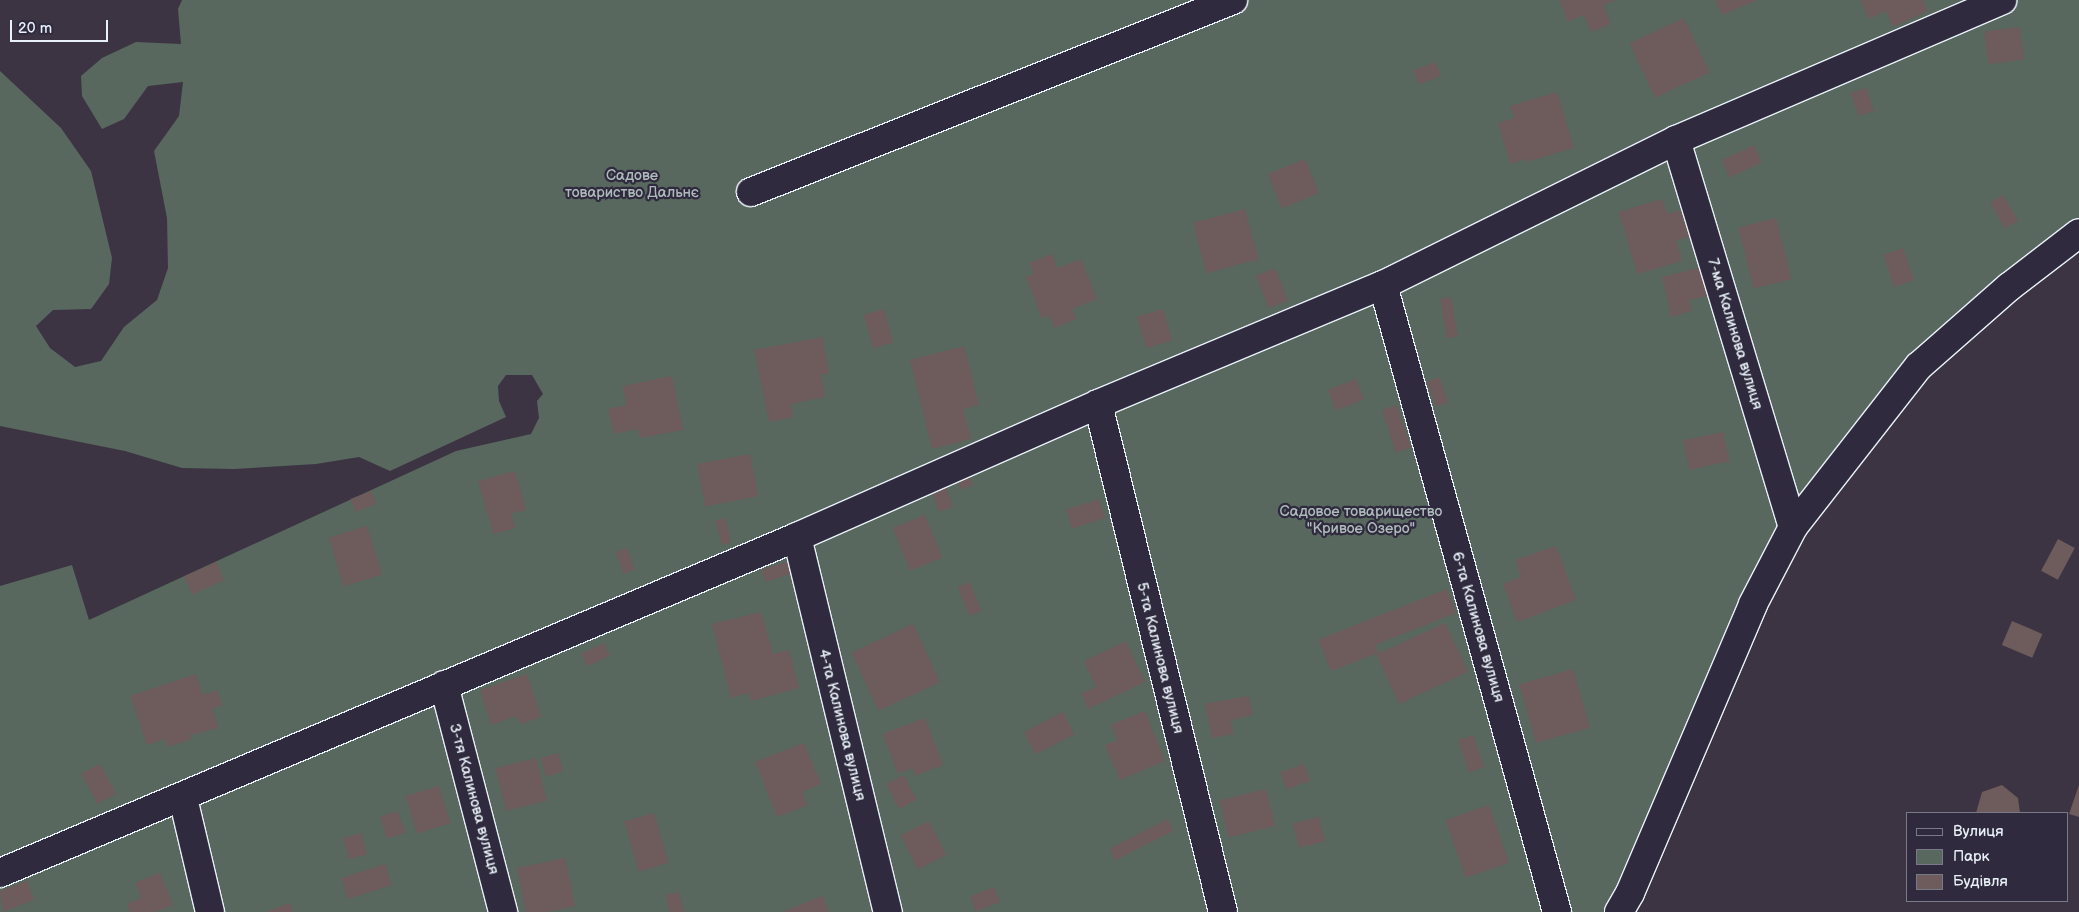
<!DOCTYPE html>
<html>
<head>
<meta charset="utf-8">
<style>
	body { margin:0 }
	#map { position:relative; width:2079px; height:912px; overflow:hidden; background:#3c3443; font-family:"Balsamiq Sans",sans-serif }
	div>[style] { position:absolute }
	.green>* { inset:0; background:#58685f }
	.building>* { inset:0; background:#6e5b5b; transform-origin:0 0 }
	.roads { filter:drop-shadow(1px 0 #e8f1f8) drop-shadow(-1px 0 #e8f1f8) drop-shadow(0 1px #e8f1f8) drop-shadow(0 -1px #e8f1f8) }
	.minor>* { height:28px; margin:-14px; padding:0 14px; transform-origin:14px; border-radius:14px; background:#2f2a3d }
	span { translate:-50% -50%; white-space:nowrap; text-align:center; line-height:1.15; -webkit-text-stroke:4.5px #2f2a3d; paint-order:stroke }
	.park-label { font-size:15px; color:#aebabb }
	.street-label { font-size:15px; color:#e8f1f8 }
	.legend { position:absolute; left:1906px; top:812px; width:162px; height:90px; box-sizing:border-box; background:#2f2a3d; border:1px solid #797a88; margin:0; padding:6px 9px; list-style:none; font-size:15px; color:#e8f1f8 }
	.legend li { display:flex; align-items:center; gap:10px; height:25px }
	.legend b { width:25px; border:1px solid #797a88 }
	.scale { position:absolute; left:10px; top:20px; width:98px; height:22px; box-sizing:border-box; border:2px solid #e8f1f8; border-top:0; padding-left:6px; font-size:15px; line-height:18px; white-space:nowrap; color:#e8f1f8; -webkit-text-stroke:4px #2f2a3d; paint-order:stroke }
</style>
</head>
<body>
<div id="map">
	<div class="green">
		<div style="clip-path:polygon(182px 0,2079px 0,2079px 233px,1919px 366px,1793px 527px,1619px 912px,0 912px,0 586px,72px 565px,89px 620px,456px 451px,531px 434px,539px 418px,537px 401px,543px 394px,532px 375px,506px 375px,498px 386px,499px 401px,506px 417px,390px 471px,359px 457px,316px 464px,234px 469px,182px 468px,125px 451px,0 426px,0 71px,61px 128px,91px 171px,112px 258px,109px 284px,91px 309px,53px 310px,36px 326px,50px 348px,75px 367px,101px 361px,124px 327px,157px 300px,168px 268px,167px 218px,154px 151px,179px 116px,183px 82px,148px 86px,124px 119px,102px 129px,82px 96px,81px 76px,102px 58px,136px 42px,181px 44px,178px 9px)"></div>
	</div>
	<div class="building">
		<div style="clip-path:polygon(1559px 0,1615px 0,1603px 5px,1611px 24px,1591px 32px,1583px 15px,1568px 22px)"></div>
		<div style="clip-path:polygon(1715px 0,1757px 0,1722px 15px)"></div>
		<div style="clip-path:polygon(1860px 0,1923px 0,1928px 11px,1893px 27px,1886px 11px,1869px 19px)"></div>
		<div style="left:1684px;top:18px;width:60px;height:60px;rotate:65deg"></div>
		<div style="left:2020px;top:27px;width:33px;height:36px;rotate:83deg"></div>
		<div style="left:1436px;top:62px;width:15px;height:24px;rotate:70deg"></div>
		<div style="left:1866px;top:88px;width:24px;height:16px;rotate:71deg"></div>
		<div style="clip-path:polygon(1557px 92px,1574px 148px,1527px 162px,1526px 159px,1510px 164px,1498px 123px,1514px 118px,1510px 106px)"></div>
		<div style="left:1754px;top:145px;width:19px;height:36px;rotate:65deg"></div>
		<div style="left:1305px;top:159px;width:37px;height:40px;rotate:68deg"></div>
		<div style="left:2003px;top:195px;width:30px;height:15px;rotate:60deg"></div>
		<div style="clip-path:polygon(1662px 199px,1667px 214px,1681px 210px,1689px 237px,1676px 240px,1682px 261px,1637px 274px,1619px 212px)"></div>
		<div style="left:1245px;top:209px;width:52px;height:54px;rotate:75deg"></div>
		<div style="left:1776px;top:218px;width:63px;height:39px;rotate:76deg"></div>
		<div style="left:1903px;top:248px;width:34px;height:21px;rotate:71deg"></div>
		<div style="clip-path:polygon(1052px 254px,1058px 268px,1081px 259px,1097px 299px,1072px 309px,1076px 319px,1054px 328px,1049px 316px,1042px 319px,1026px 277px,1034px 274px,1029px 263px)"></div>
		<div style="clip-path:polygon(1702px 267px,1709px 296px,1689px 300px,1692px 311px,1671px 317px,1662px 277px)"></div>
		<div style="left:1275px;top:268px;width:35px;height:21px;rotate:68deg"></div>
		<div style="left:1451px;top:297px;width:40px;height:11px;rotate:80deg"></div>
		<div style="left:884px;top:309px;width:35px;height:21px;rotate:75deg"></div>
		<div style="left:1163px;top:309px;width:33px;height:27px;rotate:74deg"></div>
		<div style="clip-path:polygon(822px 337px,829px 373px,821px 375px,825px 397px,791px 404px,793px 417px,769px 422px,754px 350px)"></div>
		<div style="clip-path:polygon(964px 346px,979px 405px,963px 409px,971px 439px,932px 449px,910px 360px)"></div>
		<div style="clip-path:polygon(672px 376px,683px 430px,640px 438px,638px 429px,614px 434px,608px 409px,626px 405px,623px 386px)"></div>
		<div style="left:1439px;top:377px;width:27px;height:13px;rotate:70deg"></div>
		<div style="left:1356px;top:379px;width:22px;height:30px;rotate:69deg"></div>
		<div style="left:1397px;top:405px;width:45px;height:16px;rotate:72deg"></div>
		<div style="left:1723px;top:432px;width:30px;height:41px;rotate:78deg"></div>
		<div style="left:750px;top:454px;width:43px;height:54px;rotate:79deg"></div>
		<div style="clip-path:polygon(515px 471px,526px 510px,511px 513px,515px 528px,493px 534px,478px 481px)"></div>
		<div style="left:970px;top:476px;width:10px;height:13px;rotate:73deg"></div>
		<div style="left:946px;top:486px;width:22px;height:15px;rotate:72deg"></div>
		<div style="left:371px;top:491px;width:14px;height:22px;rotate:69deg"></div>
		<div style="left:1099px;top:499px;width:20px;height:35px;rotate:72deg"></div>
		<div style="left:925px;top:515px;width:46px;height:35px;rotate:68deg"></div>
		<div style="left:725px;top:518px;width:25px;height:10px;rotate:76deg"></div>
		<div style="left:367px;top:526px;width:51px;height:40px;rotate:73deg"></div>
		<div style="left:2058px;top:539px;width:19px;height:36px;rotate:28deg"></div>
		<div style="clip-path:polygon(1556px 546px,1576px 600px,1517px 622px,1503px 584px,1521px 577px,1515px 560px)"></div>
		<div style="left:627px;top:548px;width:23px;height:12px;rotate:70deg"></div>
		<div style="left:788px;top:561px;width:13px;height:28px;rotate:72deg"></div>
		<div style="left:216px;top:562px;width:20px;height:35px;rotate:66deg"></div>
		<div style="left:970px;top:582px;width:31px;height:13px;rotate:69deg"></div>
		<div style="clip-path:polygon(1447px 589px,1456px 613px,1375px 645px,1379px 653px,1445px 623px,1468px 672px,1399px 704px,1376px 654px,1331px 671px,1318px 640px)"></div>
		<div style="clip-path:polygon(761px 612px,773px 654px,789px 650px,799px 688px,751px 701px,749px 693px,731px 698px,712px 624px)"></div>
		<div style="left:2012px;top:621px;width:33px;height:26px;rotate:23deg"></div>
		<div style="left:913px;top:624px;width:64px;height:68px;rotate:65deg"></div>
		<div style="clip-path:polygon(1126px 641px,1145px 682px,1088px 709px,1081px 694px,1096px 687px,1084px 661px)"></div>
		<div style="left:604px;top:643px;width:14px;height:25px;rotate:65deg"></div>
		<div style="left:1573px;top:669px;width:61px;height:56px;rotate:74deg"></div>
		<div style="clip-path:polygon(196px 674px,203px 695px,217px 690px,222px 705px,212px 709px,219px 728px,190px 735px,191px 739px,168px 747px,165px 739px,147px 745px,130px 696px)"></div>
		<div style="clip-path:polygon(527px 674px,541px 717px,520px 724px,517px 716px,491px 725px,480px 690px)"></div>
		<div style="clip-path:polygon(1249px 696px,1253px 715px,1231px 720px,1233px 734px,1212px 738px,1205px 704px)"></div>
		<div style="clip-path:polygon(1145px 711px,1165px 761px,1120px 780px,1105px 745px,1117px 740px,1111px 725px)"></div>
		<div style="left:1063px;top:712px;width:25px;height:44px;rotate:63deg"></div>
		<div style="clip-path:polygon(925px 718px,943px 765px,915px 776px,912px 768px,898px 774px,883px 734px)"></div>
		<div style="left:1473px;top:735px;width:34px;height:16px;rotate:71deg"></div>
		<div style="clip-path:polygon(804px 743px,821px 784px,802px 792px,808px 805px,777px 817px,755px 762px)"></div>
		<div style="left:558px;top:753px;width:19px;height:18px;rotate:74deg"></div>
		<div style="left:536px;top:758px;width:44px;height:42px;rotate:76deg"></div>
		<div style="left:100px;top:764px;width:34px;height:21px;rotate:62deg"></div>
		<div style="left:1304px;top:764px;width:18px;height:25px;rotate:71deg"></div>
		<div style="left:904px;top:775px;width:28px;height:20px;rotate:63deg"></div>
		<div style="clip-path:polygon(2002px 785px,2018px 798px,2020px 813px,1976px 813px,1982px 792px)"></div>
		<div style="clip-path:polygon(2079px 785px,2079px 817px,2069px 814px)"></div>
		<div style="left:439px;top:786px;width:39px;height:35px;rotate:73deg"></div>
		<div style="left:1266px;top:789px;width:38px;height:48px;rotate:76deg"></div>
		<div style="left:1489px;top:805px;width:61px;height:46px;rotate:71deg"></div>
		<div style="left:398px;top:811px;width:23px;height:19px;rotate:72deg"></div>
		<div style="left:654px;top:813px;width:52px;height:31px;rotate:74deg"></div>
		<div style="left:1319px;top:817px;width:25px;height:27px;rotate:76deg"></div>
		<div style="left:1168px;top:819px;width:13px;height:66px;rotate:63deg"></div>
		<div style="left:929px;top:821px;width:38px;height:32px;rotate:63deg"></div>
		<div style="left:361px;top:833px;width:22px;height:19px;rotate:74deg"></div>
		<div style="clip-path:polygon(565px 858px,575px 906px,548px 912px,526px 912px,517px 868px)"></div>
		<div style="left:385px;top:864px;width:22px;height:46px;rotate:72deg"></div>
		<div style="clip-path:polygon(160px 873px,173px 905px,156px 912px,130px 912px,127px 904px,141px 898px,135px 883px)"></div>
		<div style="clip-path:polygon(27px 881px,34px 900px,3px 912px,0 891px)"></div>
		<div style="left:994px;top:887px;width:16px;height:26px;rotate:68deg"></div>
		<div style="clip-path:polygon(679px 892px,684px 912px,669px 912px,665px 895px)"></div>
		<div style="clip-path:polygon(822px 896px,829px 912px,783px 912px)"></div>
		<div style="clip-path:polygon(290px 903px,293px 912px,266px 912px)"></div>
	</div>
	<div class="roads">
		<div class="minor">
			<div style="left:1676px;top:140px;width:404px;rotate:73.2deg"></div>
			<div style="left:751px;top:192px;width:519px;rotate:-21.72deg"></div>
			<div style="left:1383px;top:285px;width:651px;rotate:74.49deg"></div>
			<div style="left:1098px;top:404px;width:523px;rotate:76.18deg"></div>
			<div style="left:797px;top:537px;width:386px;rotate:76.4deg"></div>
			<div style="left:444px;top:685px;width:235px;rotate:75.4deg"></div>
			<div style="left:183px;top:798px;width:117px;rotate:76.7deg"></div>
			<div style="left:0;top:873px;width:865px;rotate:-22.86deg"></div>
			<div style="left:797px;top:537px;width:329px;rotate:-23.8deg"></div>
			<div style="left:1098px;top:404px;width:309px;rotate:-22.7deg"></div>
			<div style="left:1383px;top:285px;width:327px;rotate:-26.3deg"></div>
			<div style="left:1676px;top:140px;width:355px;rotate:-23.2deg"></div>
			<div style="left:1619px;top:912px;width:22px;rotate:-60deg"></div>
			<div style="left:1630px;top:893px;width:314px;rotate:-66.9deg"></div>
			<div style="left:1753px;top:604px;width:87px;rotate:-62.5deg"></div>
			<div style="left:1793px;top:527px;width:204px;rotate:-52deg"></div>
			<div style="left:1919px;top:366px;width:120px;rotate:-41.3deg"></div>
			<div style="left:2009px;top:287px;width:88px;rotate:-37.6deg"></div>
		</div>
	</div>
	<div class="park-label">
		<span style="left:632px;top:184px">Садове<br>товариство Дальнє</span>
		<span style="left:1361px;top:520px">Садовое товарищество<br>"Кривое Озеро"</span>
	</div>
	<div class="street-label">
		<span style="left:1735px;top:334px;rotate:73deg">7-ма Калинова вулиця</span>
		<span style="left:1478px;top:627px;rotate:74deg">6-та Калинова вулиця</span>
		<span style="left:1160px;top:658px;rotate:76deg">5-та Калинова вулиця</span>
		<span style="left:842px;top:725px;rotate:76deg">4-та Калинова вулиця</span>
		<span style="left:474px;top:799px;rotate:75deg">3-тя Калинова вулиця</span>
	</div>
	<ul class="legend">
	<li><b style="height:6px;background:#2f2a3d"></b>Вулиця</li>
	<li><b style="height:14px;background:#58685f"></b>Парк</li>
	<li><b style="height:14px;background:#6e5b5b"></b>Будівля</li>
	</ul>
	<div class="scale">20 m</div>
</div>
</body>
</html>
